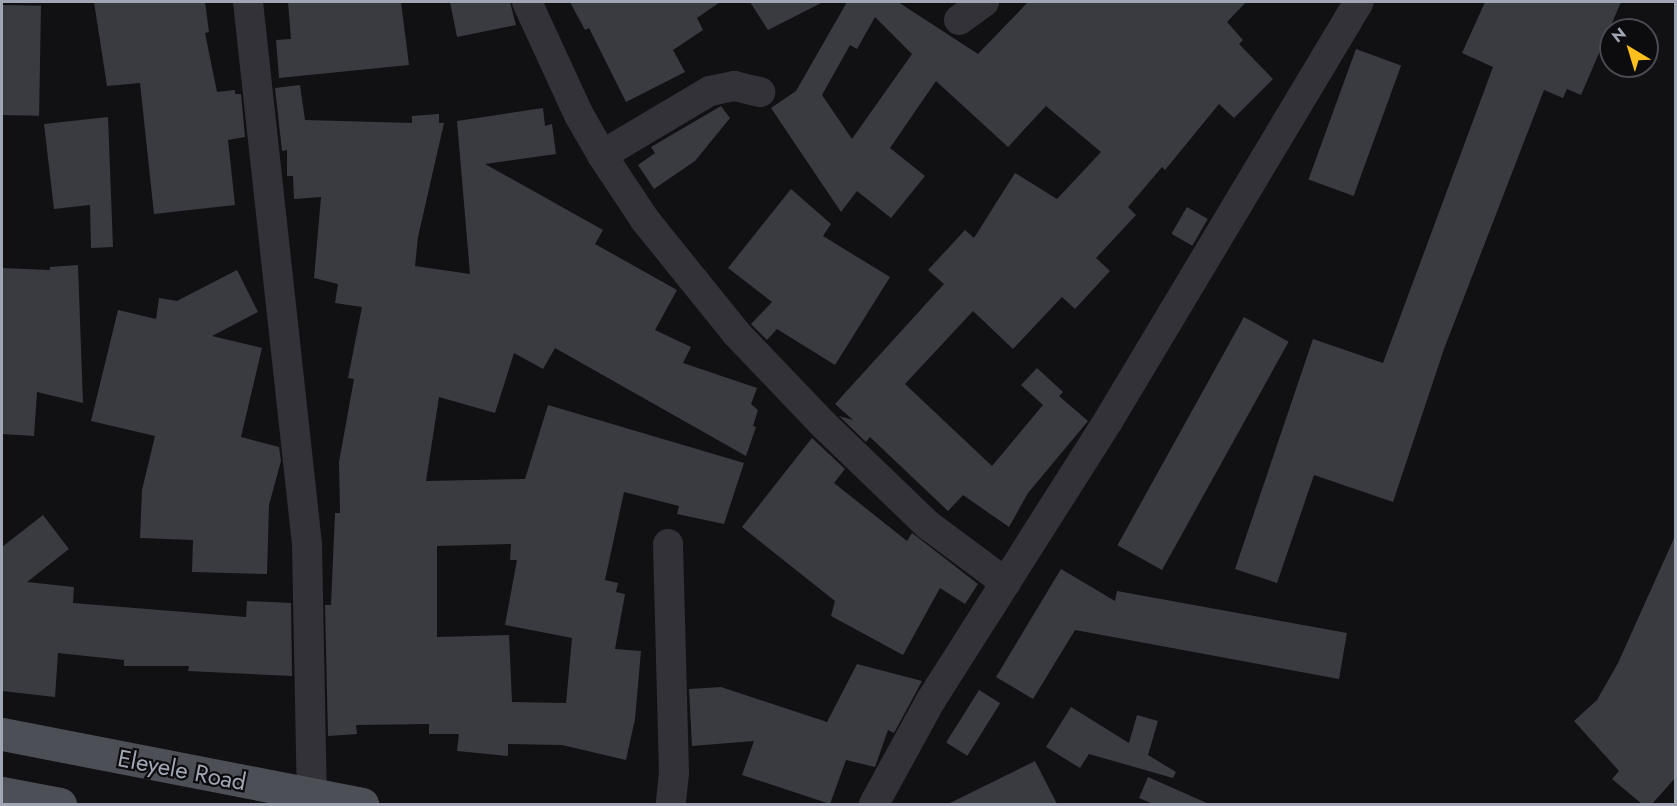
<!DOCTYPE html>
<html>
<head>
<meta charset="utf-8">
<style>
	body { margin:0 }
	#map { position:relative; width:1677px; height:806px; overflow:hidden; background:#111113; font-family:Jost,sans-serif }
	div>[style] { position:absolute }
	.building>* { inset:0; background:#3a3b41; transform-origin:0 0 }
	.minor>* { height:30px; margin:-15px; padding:0 15px; transform-origin:15px; border-radius:15px; background:#323238 }
	.major>* { height:33px; margin:-16.5px; padding:0 16.5px; transform-origin:16.5px; border-radius:16.5px; background:#4d4f57 }
	span { translate:-50% -50%; white-space:nowrap; text-align:center; line-height:1.15; -webkit-text-stroke:4.5px #0c0c0e; paint-order:stroke }
	.street-label { font-size:24px; color:#a1a6b5 }
	.frame { position:absolute; inset:0; border:3px solid #a1a6b5; pointer-events:none }
	.north { position:absolute; left:1599px; top:18px; width:60px; height:60px; box-sizing:border-box; background:#0c0c0e; border:2px solid #484a51; border-radius:50%; rotate:322deg; font-size:16px; font-weight:700; line-height:24px; text-align:center; color:#a1a6b5 }
	.north::after { content:''; display:block; margin:auto; width:21px; height:27px; background:#ffbf1d; clip-path:polygon(50% 0,100% 100%,50% 72%,0 100%) }
</style>
</head>
<body>
<div id="map">
	<div class="building">
		<div style="clip-path:polygon(94px 2px,205px 2px,209px 32px,205px 33px,217px 92px,235px 90px,235px 94px,241px 94px,245px 137px,228px 140px,235px 205px,154px 214px,140px 83px,107px 86px)"></div>
		<div style="clip-path:polygon(288px 2px,401px 2px,409px 65px,279px 78px,276px 40px,291px 39px)"></div>
		<div style="clip-path:polygon(450px 2px,510px 2px,516px 25px,457px 37px)"></div>
		<div style="clip-path:polygon(570px 2px,720px 2px,697px 18px,703px 30px,673px 50px,685px 72px,626px 102px,589px 28px,585px 30px)"></div>
		<div style="clip-path:polygon(750px 2px,823px 2px,768px 30px)"></div>
		<div style="clip-path:polygon(evenodd,847px 2px,898px 2px,978px 54px,1028px 2px,1246px 2px,1227px 22px,1243px 40px,1239px 44px,1273px 79px,1234px 118px,1219px 104px,1165px 170px,1162px 167px,1128px 207px,1136px 215px,1096px 258px,1110px 271px,1075px 309px,1062px 297px,1013px 349px,973px 311px,905px 384px,992px 466px,1043px 405px,1021px 385px,1037px 368px,1063px 392px,1059px 396px,1088px 421px,1028px 493px,1009px 527px,963px 495px,948px 511px,870px 437px,866px 442px,839px 416px,853px 420px,835px 404px,944px 284px,928px 270px,965px 230px,974px 238px,1015px 173px,1057px 199px,1101px 152px,1046px 106px,1008px 147px,936px 81px,890px 148px,925px 176px,891px 218px,857px 191px,841px 212px,771px 108px,796px 91px,847px 2px,875px 17px,912px 54px,852px 139px,822px 95px,850px 45px,857px 49px,875px 17px)"></div>
		<div style="clip-path:polygon(1485px 2px,1621px 2px,1581px 95px,1567px 89px,1563px 98px,1544px 90px,1444px 349px,1393px 502px,1314px 475px,1277px 583px,1235px 569px,1313px 339px,1383px 363px,1493px 67px,1462px 53px)"></div>
		<div style="left:2px;top:5px;width:39px;height:110px;rotate:1deg"></div>
		<div style="left:1356px;top:49px;width:48px;height:139px;rotate:20deg"></div>
		<div style="clip-path:polygon(evenodd,300px 85px,305px 120px,412px 123px,412px 116px,439px 114px,439px 123px,444px 123px,418px 237px,415px 266px,470px 274px,457px 121px,543px 108px,545px 126px,552px 124px,556px 154px,485px 164px,603px 230px,595px 244px,677px 290px,655px 330px,691px 347px,683px 363px,757px 388px,751px 404px,758px 410px,753px 426px,756px 427px,746px 456px,555px 348px,543px 369px,514px 353px,495px 413px,439px 397px,426px 481px,525px 479px,548px 405px,744px 463px,724px 524px,677px 514px,679px 506px,624px 492px,605px 580px,618px 583px,616px 592px,625px 594px,615px 649px,641px 651px,635px 719px,626px 760px,562px 745px,508px 744px,508px 756px,457px 751px,459px 734px,429px 734px,429px 724px,356px 725px,357px 734px,328px 736px,325px 605px,331px 605px,335px 513px,340px 513px,339px 462px,354px 379px,348px 378px,362px 307px,335px 303px,338px 284px,314px 278px,321px 197px,294px 199px,293px 176px,287px 176px,287px 150px,282px 151px,275px 88px,300px 85px,511px 544px,510px 560px,517px 560px,505px 625px,572px 638px,566px 703px,512px 702px,509px 635px,437px 637px,437px 546px,511px 544px)"></div>
		<div style="clip-path:polygon(721px 106px,730px 118px,695px 161px,654px 189px,638px 165px,655px 153px,651px 147px)"></div>
		<div style="clip-path:polygon(108px 117px,113px 247px,91px 248px,90px 205px,54px 209px,44px 124px)"></div>
		<div style="clip-path:polygon(791px 189px,831px 224px,823px 236px,890px 277px,835px 365px,777px 329px,767px 340px,751px 324px,772px 302px,728px 268px)"></div>
		<div style="left:1187px;top:207px;width:24px;height:31px;rotate:30deg"></div>
		<div style="clip-path:polygon(78px 265px,83px 403px,37px 392px,34px 436px,2px 434px,2px 268px,50px 270px,50px 267px)"></div>
		<div style="clip-path:polygon(237px 270px,258px 312px,212px 336px,262px 348px,241px 437px,279px 447px,281px 461px,269px 505px,267px 574px,192px 572px,193px 540px,140px 538px,142px 490px,155px 436px,91px 421px,118px 310px,156px 319px,159px 298px,177px 301px)"></div>
		<div style="left:1244px;top:317px;width:51px;height:261px;rotate:29deg"></div>
		<div style="clip-path:polygon(812px 438px,845px 469px,834px 483px,907px 541px,912px 533px,978px 584px,965px 604px,940px 588px,903px 655px,831px 616px,835px 601px,742px 527px)"></div>
		<div style="clip-path:polygon(43px 515px,69px 549px,27px 582px,74px 587px,73px 603px,246px 617px,247px 601px,291px 603px,292px 676px,188px 671px,189px 666px,124px 666px,124px 660px,58px 653px,55px 697px,2px 691px,2px 547px)"></div>
		<div style="clip-path:polygon(1676px 534px,1676px 777px,1652px 804px,1642px 804px,1612px 779px,1619px 771px,1574px 721px,1597px 700px,1618px 663px)"></div>
		<div style="clip-path:polygon(1061px 569px,1115px 601px,1117px 591px,1347px 633px,1339px 679px,1075px 630px,1033px 699px,996px 677px)"></div>
		<div style="clip-path:polygon(857px 664px,922px 681px,894px 733px,888px 730px,875px 767px,846px 760px,830px 804px,742px 775px,754px 741px,692px 746px,689px 689px,721px 687px,827px 722px)"></div>
		<div style="left:979px;top:690px;width:25px;height:62px;rotate:32deg"></div>
		<div style="clip-path:polygon(1071px 707px,1129px 743px,1137px 715px,1158px 721px,1148px 755px,1176px 772px,1173px 778px,1089px 754px,1080px 768px,1046px 747px)"></div>
		<div style="clip-path:polygon(1035px 761px,1057px 804px,948px 804px,1019px 769px)"></div>
		<div style="clip-path:polygon(1148px 777px,1209px 804px,1153px 804px,1139px 798px)"></div>
	</div>
	<div class="minor">
		<div style="left:248px;top:2px;width:545px;rotate:83.79deg"></div>
		<div style="left:307px;top:544px;width:251px;rotate:88.9deg"></div>
		<div style="left:527px;top:2px;width:124px;rotate:65.3deg"></div>
		<div style="left:579px;top:115px;width:46px;rotate:60.1deg"></div>
		<div style="left:602px;top:155px;width:78px;rotate:56.5deg"></div>
		<div style="left:645px;top:220px;width:146px;rotate:51.1deg"></div>
		<div style="left:737px;top:334px;width:127px;rotate:46.3deg"></div>
		<div style="left:825px;top:426px;width:143px;rotate:43.9deg"></div>
		<div style="left:928px;top:525px;width:97px;rotate:36.6deg"></div>
		<div style="left:959px;top:20px;width:31px;rotate:-36deg"></div>
		<div style="left:602px;top:155px;width:126px;rotate:-30.7deg"></div>
		<div style="left:710px;top:91px;width:25px;rotate:-12deg"></div>
		<div style="left:734px;top:86px;width:27px;rotate:13deg"></div>
		<div style="left:668px;top:544px;width:229px;rotate:88.5deg"></div>
		<div style="left:674px;top:773px;width:31px;rotate:96deg"></div>
		<div style="left:874px;top:804px;width:119px;rotate:-61.3deg"></div>
		<div style="left:931px;top:700px;width:330px;rotate:-57.6deg"></div>
		<div style="left:1108px;top:421px;width:488px;rotate:-59.1deg"></div>
	</div>
	<div class="major">
		<div style="left:2px;top:734px;width:367px;rotate:11deg"></div>
		<div style="left:2px;top:793px;width:59px;rotate:10.7deg"></div>
	</div>
	<div class="street-label">
		<span style="left:182px;top:770px;rotate:11deg">Eleyele Road</span>
	</div>
	<div class="frame"></div>
	<div class="north">N</div>
</div>
</body>
</html>
